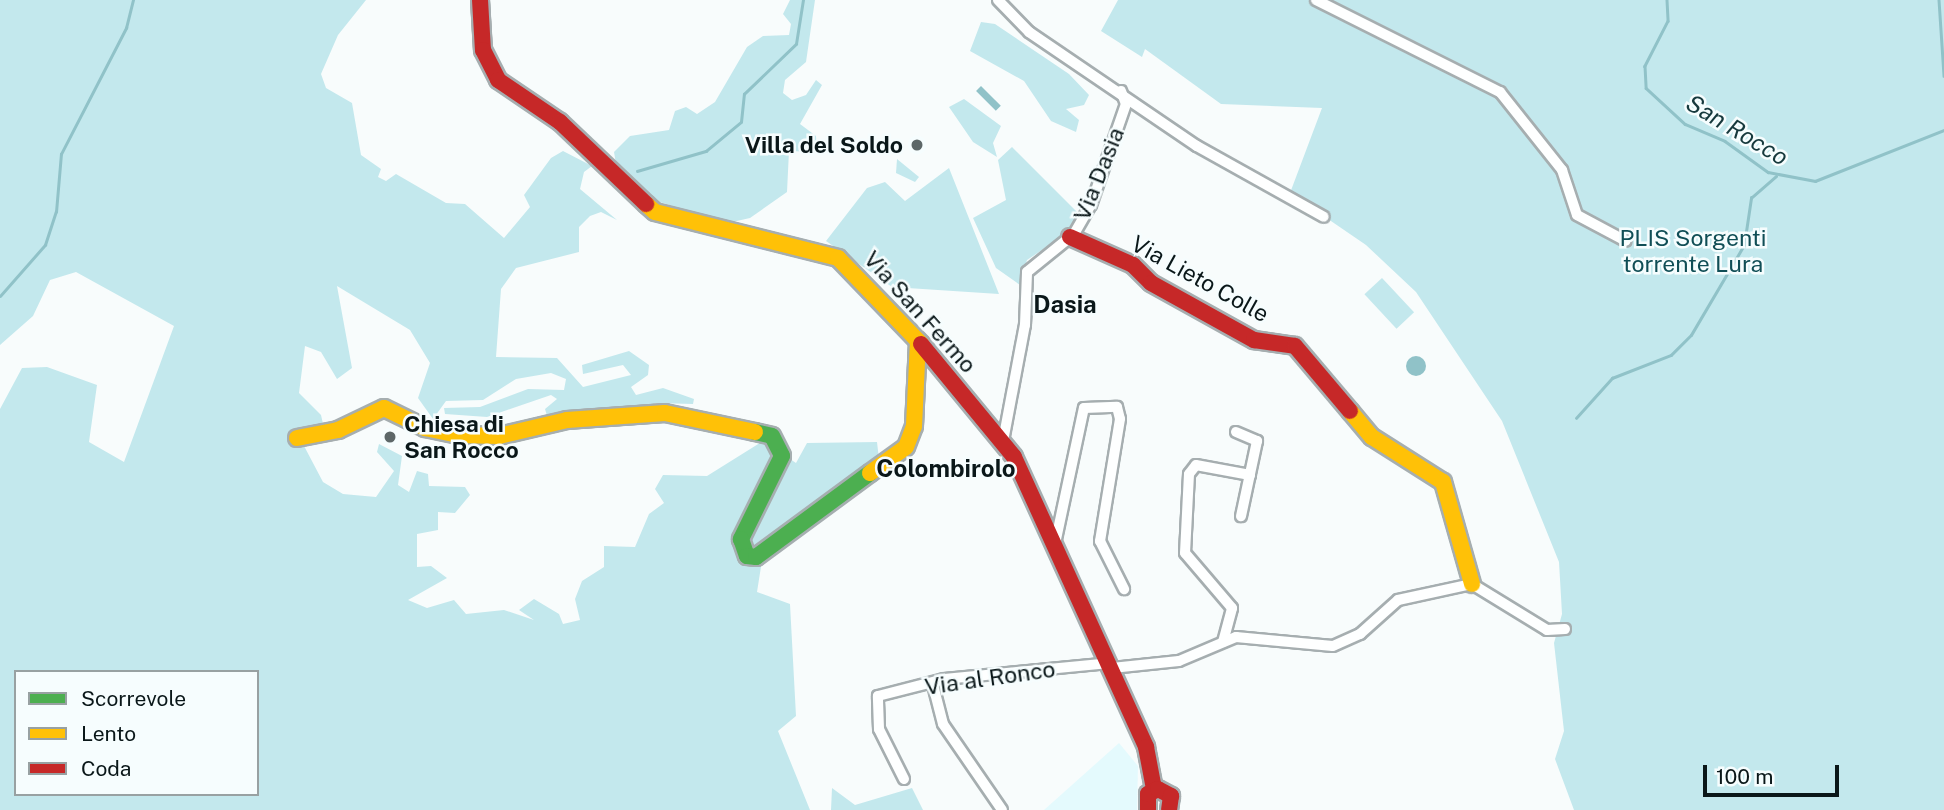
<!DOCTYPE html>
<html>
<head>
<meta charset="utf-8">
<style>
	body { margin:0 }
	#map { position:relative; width:1944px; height:810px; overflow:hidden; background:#f8fcfc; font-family:"Public Sans",sans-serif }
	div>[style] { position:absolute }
	.built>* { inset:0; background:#e4fafd }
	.green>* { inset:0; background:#c3e8ed; transform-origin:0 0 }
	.water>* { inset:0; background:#90c2c8; transform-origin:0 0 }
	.round { border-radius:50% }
	.stream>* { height:2.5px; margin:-1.25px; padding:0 1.25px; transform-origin:1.25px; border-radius:1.25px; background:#90c2c8 }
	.roads { filter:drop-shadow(2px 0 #a6aeb0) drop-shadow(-2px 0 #a6aeb0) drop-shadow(0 2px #a6aeb0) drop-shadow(0 -2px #a6aeb0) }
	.street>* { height:10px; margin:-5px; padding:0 5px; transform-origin:5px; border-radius:5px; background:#feffff }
	.fast>* { height:16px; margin:-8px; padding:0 8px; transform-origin:8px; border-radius:8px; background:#4caf50 }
	.slow>* { height:16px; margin:-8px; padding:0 8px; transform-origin:8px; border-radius:8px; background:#ffc107 }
	.jam>* { height:16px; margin:-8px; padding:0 8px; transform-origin:8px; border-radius:8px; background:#c62828 }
	.dots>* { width:19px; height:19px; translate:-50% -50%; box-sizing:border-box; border:4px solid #f6fdfe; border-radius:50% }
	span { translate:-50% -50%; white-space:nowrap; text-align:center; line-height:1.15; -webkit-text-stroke:5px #f6fdfe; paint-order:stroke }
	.poi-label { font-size:23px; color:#0a1719; font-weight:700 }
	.right { translate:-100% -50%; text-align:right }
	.left { translate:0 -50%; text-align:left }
	.street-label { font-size:23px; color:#0a1719 }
	.park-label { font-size:23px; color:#104e56 }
	.water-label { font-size:24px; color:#16393d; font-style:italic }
	.neighbourhood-label { font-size:24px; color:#0a1719; font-weight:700 }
	.legend { position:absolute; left:14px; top:670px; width:245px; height:126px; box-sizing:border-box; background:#f6fdfe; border:2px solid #98a1a2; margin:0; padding:9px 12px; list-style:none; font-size:21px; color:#0a1719 }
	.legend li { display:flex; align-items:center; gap:14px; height:35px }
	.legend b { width:35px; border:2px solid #98a1a2 }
	.scale { position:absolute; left:1703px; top:765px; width:136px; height:32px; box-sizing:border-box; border:4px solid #0a1719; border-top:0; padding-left:9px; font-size:21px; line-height:24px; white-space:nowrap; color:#0a1719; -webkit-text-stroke:5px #f6fdfe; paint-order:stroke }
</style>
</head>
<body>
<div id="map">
	<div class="built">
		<div style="clip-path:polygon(1119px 743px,1138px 766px,1137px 810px,1044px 810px)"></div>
	</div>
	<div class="green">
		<div style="clip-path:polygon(evenodd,0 0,366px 0,338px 35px,321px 74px,326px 88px,352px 103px,361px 155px,381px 169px,378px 177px,386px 181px,396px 174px,446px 203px,465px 204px,504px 238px,530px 207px,524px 195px,551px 158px,563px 151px,592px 166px,584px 172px,580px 189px,617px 220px,601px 212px,590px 216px,579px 227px,579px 252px,516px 268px,501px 289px,496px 357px,557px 358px,583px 387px,631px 375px,623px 365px,583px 374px,582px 365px,629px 351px,649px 365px,648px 375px,631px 387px,636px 395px,663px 388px,694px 399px,693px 404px,655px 403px,647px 412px,548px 419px,545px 409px,557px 399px,551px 395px,487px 417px,445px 414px,444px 408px,480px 407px,528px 389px,564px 390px,566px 379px,551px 373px,516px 379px,483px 400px,446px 401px,433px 419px,418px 398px,430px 363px,410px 330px,337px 286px,352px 368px,337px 379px,321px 352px,305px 346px,299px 393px,321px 415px,327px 441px,303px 444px,323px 482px,343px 494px,376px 497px,394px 471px,377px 452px,379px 444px,402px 456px,398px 485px,409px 492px,417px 471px,428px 474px,429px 486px,465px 487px,470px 495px,455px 513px,438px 512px,438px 530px,417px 534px,417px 567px,431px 566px,447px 578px,408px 600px,427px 608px,454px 600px,466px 614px,504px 610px,534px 620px,519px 610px,534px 599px,559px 614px,563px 624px,580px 620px,575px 599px,582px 581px,604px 567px,604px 546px,635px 547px,649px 514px,664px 503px,655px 489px,663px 475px,707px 476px,763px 441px,796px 463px,807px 443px,877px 442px,879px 459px,763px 554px,757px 592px,790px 604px,796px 716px,778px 731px,810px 810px,0 810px,0 409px,22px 368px,47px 367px,97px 385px,89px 442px,124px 462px,174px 326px,76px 272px,50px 280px,33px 316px,0 345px,0 0,16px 672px,257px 672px,257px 794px,16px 794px,16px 672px)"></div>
		<div style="clip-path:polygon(790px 0,815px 0,806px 62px,785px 80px,783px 93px,792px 100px,806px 95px,816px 80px,822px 85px,800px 124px,816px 136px,817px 152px,789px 151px,787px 192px,750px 218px,728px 223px,653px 200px,616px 164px,614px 152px,630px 136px,669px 130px,675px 111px,686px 107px,697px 114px,715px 102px,747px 47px,763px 36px,789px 35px,791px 24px,783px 14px)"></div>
		<div style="clip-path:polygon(1118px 0,1944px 0,1944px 810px,1574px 810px,1555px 759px,1564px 731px,1554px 643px,1562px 614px,1559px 562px,1502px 421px,1416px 292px,1366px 245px,1290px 193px,1322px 108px,1221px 104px,1145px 49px,1142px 57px,1101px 31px)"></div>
		<div style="clip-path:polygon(981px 22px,995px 24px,1069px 74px,1089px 95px,1084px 105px,1066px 109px,1079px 120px,1076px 132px,1051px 121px,1024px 81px,970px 51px)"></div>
		<div style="clip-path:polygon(964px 99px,1001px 126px,993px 143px,997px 157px,973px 142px,949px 107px)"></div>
		<div style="clip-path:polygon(1012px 147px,1080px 215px,1066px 234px,1027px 260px,1020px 285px,996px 268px,973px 218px,1006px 200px,998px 160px)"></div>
		<div style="clip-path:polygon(897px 159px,919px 177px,915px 182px,896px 173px)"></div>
		<div style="clip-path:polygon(949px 168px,999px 294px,892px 287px,826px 241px,867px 188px,885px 182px,905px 201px)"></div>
		<div style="left:1382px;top:278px;width:47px;height:24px;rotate:47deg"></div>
		<div style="clip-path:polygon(832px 788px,855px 805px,912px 788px,923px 810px,831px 810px)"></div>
	</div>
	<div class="water">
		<div style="left:981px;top:86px;width:28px;height:7px;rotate:45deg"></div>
		<div class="round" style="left:1406px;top:356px;width:20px;height:20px"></div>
	</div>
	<div class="stream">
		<div style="left:1667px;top:0;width:21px;rotate:87deg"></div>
		<div style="left:1668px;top:21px;width:51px;rotate:117.1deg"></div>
		<div style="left:1645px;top:66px;width:22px;rotate:87deg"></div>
		<div style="left:1646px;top:88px;width:53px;rotate:42.7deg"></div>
		<div style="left:1685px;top:124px;width:43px;rotate:23deg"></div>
		<div style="left:1725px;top:141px;width:53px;rotate:35.8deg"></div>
		<div style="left:1768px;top:172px;width:48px;rotate:10.8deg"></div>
		<div style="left:1815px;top:181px;width:139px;rotate:-21.6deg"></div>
		<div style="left:1939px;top:0;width:76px;rotate:86.2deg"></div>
		<div style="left:637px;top:171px;width:72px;rotate:-16.2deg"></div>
		<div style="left:706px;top:151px;width:45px;rotate:-39.6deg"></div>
		<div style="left:741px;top:122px;width:28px;rotate:-84deg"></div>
		<div style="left:744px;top:94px;width:72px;rotate:-43.9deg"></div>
		<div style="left:796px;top:44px;width:45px;rotate:-81deg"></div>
		<div style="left:0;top:296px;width:68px;rotate:-48.6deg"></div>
		<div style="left:45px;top:245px;width:35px;rotate:-72deg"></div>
		<div style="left:56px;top:212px;width:58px;rotate:-85.1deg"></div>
		<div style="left:61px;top:154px;width:142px;rotate:-62.7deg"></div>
		<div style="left:126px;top:28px;width:29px;rotate:-76deg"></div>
		<div style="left:1576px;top:418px;width:54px;rotate:-48deg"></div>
		<div style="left:1612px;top:378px;width:63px;rotate:-21.3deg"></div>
		<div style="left:1671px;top:355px;width:28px;rotate:-45deg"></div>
		<div style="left:1691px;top:335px;width:104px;rotate:-59.5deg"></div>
		<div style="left:1744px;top:245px;width:48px;rotate:-81.5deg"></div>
		<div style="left:1751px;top:198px;width:33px;rotate:-41deg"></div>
	</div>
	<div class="roads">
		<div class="street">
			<div style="left:998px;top:0;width:45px;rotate:45.9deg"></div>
			<div style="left:1029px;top:32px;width:203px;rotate:34.2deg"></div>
			<div style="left:1197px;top:146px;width:145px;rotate:29.2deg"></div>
			<div style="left:1316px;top:0;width:206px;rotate:26.6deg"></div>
			<div style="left:1500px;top:92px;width:100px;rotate:51.5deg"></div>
			<div style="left:1562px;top:170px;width:47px;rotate:71.6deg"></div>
			<div style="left:1577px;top:215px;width:55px;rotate:28deg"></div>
			<div style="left:1236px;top:432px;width:23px;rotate:23deg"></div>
			<div style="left:1257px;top:441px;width:77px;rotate:102deg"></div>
			<div style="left:1003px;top:441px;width:118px;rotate:-79.3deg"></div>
			<div style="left:1025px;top:325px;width:53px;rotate:-87.8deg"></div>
			<div style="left:1027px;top:272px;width:60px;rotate:-39deg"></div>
			<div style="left:1074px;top:234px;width:34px;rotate:-60deg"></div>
			<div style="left:1091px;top:205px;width:107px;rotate:-70.9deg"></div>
			<div style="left:1126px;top:104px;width:14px;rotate:-111deg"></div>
			<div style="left:1055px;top:544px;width:139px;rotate:-78deg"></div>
			<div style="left:1084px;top:408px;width:33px;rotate:-2deg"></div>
			<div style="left:1117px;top:407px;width:12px;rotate:76deg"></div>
			<div style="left:1120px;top:419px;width:124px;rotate:99.3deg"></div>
			<div style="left:1100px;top:541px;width:54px;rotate:63.4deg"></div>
			<div style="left:1223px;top:642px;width:35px;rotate:-75deg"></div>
			<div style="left:1232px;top:608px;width:72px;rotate:-130.5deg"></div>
			<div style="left:1185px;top:553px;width:79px;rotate:-87.1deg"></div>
			<div style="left:1189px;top:474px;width:11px;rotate:-52deg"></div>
			<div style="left:1196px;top:465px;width:55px;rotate:10.5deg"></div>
			<div style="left:1112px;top:668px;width:67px;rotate:-6deg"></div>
			<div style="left:1179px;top:661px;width:62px;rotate:-22.8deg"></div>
			<div style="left:1236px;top:637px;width:97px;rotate:5.3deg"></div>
			<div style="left:1333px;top:646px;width:30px;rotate:-24deg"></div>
			<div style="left:1360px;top:634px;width:51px;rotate:-41.8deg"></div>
			<div style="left:1398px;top:600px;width:76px;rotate:-12.2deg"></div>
			<div style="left:1472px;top:584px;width:88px;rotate:31.5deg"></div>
			<div style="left:1547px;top:630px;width:18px;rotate:-3deg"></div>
			<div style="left:933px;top:685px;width:40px;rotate:75.6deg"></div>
			<div style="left:943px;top:724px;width:104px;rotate:55.5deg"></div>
			<div style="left:904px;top:779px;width:56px;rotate:-116.6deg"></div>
			<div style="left:879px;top:729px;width:33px;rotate:-92deg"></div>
			<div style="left:878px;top:696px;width:68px;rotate:-14.4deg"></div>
			<div style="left:944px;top:679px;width:166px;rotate:-5.5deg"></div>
		</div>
		<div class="fast">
			<div style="left:755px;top:432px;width:17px;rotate:13deg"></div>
			<div style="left:772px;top:436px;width:22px;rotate:63deg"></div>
			<div style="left:782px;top:456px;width:93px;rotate:116.3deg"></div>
			<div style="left:741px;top:539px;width:18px;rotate:71deg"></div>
			<div style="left:747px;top:556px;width:9px;rotate:6deg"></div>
			<div style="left:756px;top:557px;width:142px;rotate:-36.4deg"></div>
		</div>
		<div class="slow">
			<div style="left:646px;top:204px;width:12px;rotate:42deg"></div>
			<div style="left:655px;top:212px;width:189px;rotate:14.1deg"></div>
			<div style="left:838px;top:258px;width:120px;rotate:46deg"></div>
			<div style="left:1350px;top:411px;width:34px;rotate:50deg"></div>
			<div style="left:1372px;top:437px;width:84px;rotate:32.4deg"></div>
			<div style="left:1443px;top:482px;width:106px;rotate:74.1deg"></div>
			<div style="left:297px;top:438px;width:42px;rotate:-11deg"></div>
			<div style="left:338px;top:430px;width:51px;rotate:-25.6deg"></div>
			<div style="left:384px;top:408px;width:46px;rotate:26deg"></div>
			<div style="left:425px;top:428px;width:35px;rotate:12deg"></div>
			<div style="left:459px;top:435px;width:40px;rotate:1.4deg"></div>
			<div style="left:499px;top:436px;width:70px;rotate:-13.2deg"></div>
			<div style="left:567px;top:420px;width:98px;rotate:-4.1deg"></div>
			<div style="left:665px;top:413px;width:92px;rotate:11.9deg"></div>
			<div style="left:870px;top:473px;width:44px;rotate:-35.8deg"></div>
			<div style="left:906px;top:447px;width:22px;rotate:-69deg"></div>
			<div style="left:914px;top:426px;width:85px;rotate:-87.3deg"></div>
		</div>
		<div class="jam">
			<div style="left:480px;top:0;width:50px;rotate:86.6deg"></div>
			<div style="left:483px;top:50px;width:34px;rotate:63deg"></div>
			<div style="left:498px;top:80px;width:75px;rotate:34.1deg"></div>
			<div style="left:560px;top:122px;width:119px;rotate:43.6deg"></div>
			<div style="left:1070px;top:237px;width:69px;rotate:24deg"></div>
			<div style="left:1133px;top:265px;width:25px;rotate:45deg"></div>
			<div style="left:1151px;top:283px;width:118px;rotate:29deg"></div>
			<div style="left:1254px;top:340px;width:41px;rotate:8.3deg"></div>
			<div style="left:1295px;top:346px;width:85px;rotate:49.8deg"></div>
			<div style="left:921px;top:344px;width:146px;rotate:50.5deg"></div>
			<div style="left:1014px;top:457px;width:319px;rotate:65.5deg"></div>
			<div style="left:1146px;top:747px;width:43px;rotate:79.2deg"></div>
			<div style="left:1148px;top:810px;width:16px;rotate:-90deg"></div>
			<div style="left:1148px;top:794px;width:11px;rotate:-27deg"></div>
			<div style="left:1158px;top:789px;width:15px;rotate:28deg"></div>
			<div style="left:1171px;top:796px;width:14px;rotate:98deg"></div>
		</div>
	</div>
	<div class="dots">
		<div style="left:917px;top:145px;background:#5d6768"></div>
		<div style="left:390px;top:437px;background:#5d6768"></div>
	</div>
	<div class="poi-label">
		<span class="right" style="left:903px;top:145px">Villa del Soldo</span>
		<span class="left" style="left:404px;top:437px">Chiesa di<br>San Rocco</span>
	</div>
	<div class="street-label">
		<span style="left:1099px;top:174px;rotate:-68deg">Via Dasia</span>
		<span style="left:1200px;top:279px;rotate:29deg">Via Lieto Colle</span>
		<span style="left:920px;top:312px;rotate:48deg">Via San Fermo</span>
		<span style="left:990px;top:678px;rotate:-8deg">Via al Ronco</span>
	</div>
	<div class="park-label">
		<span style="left:1693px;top:251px">PLIS Sorgenti<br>torrente Lura</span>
	</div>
	<div class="water-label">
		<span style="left:1737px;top:130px;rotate:31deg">San Rocco</span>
	</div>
	<div class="neighbourhood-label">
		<span style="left:1065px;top:305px">Dasia</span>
		<span style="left:946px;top:469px">Colombirolo</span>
	</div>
	<ul class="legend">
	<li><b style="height:9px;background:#4caf50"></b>Scorrevole</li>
	<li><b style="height:9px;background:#ffc107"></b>Lento</li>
	<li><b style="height:9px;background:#c62828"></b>Coda</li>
	</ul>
	<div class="scale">100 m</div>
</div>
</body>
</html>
